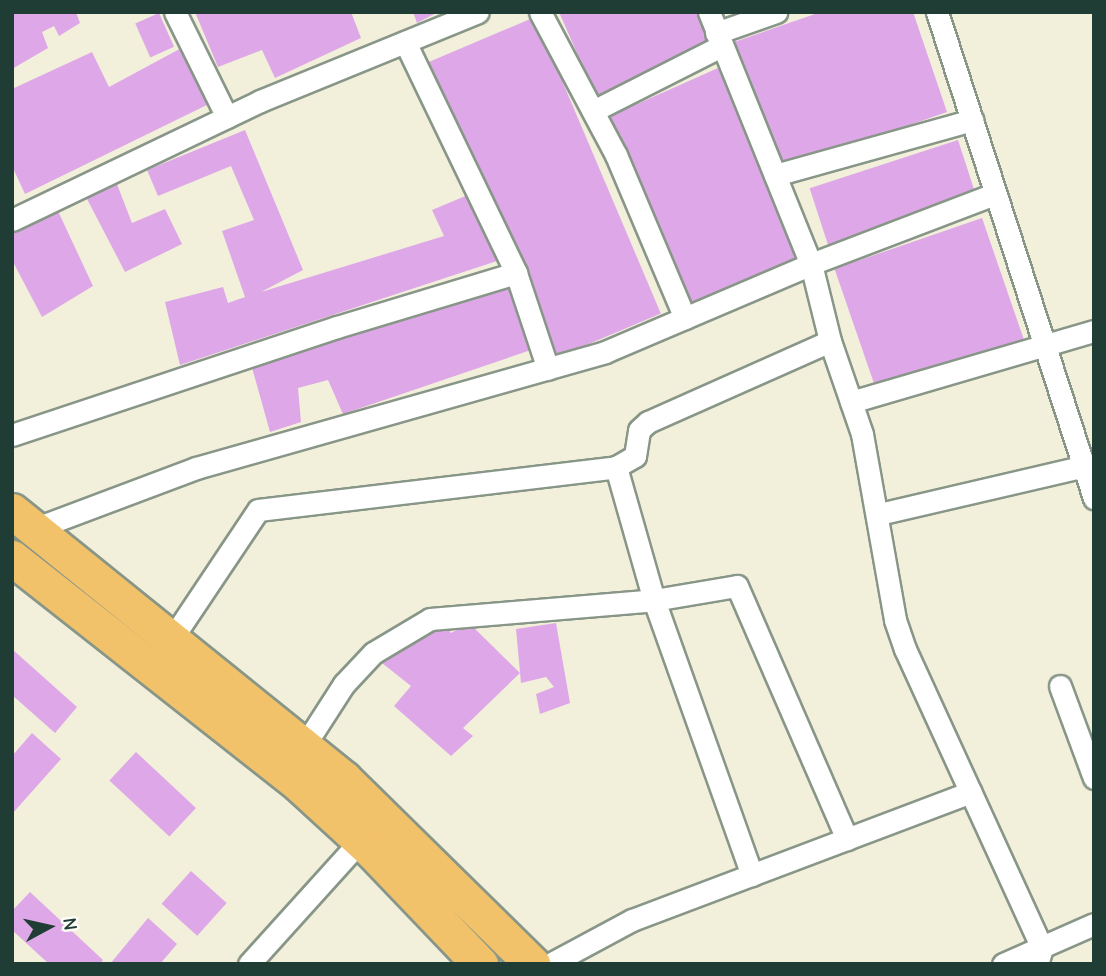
<!DOCTYPE html>
<html>
<head>
<meta charset="utf-8">
<style>
	body { margin:0 }
	#map { position:relative; width:1106px; height:976px; overflow:hidden; background:#f2efdb; font-family:"Comic Neue",sans-serif }
	div>[style] { position:absolute }
	.building>* { inset:0; background:#dea8e8; transform-origin:0 0 }
	.roads { filter:drop-shadow(2px 0 #889688) drop-shadow(-2px 0 #889688) drop-shadow(0 2px #889688) drop-shadow(0 -2px #889688) }
	.minor>* { height:21px; margin:-10.5px; padding:0 10.5px; transform-origin:10.5px; border-radius:10.5px; background:#fff }
	.primary>* { height:35px; margin:-17.5px; padding:0 17.5px; transform-origin:17.5px; border-radius:17.5px; background:#f2c26a }
	span { translate:-50% -50%; white-space:nowrap; text-align:center; line-height:1.15; -webkit-text-stroke:7px #fdfcf7; paint-order:stroke }
	.frame { position:absolute; inset:0; border:14px solid #1f3d34; pointer-events:none }
	.north { position:absolute; left:14px; top:892px; width:70px; height:70px; -webkit-text-stroke:5px #fdfcf7; paint-order:stroke; rotate:82deg; font-size:19px; font-weight:700; line-height:28px; text-align:center; color:#1f3d34 }
	.north::after { content:''; display:block; margin:auto; width:24px; height:32px; background:#1f3d34; clip-path:polygon(50% 0,100% 100%,50% 72%,0 100%) }
</style>
</head>
<body>
<div id="map">
	<div class="building">
		<div style="clip-path:polygon(12px 12px,76px 12px,80px 23px,59px 36px,54px 26px,42px 32px,48px 48px,12px 69px)"></div>
		<div style="clip-path:polygon(195px 12px,351px 12px,361px 38px,275px 78px,262px 50px,218px 67px)"></div>
		<div style="clip-path:polygon(413px 12px,438px 12px,417px 23px)"></div>
		<div style="clip-path:polygon(559px 12px,702px 12px,717px 45px,597px 99px)"></div>
		<div style="clip-path:polygon(821px 12px,913px 12px,947px 112px,777px 171px,734px 42px)"></div>
		<div style="left:159px;top:13px;width:37px;height:26px;rotate:66deg"></div>
		<div style="left:535px;top:17px;width:322px;height:118px;rotate:67deg"></div>
		<div style="clip-path:polygon(187px 45px,213px 102px,25px 194px,12px 166px,12px 89px,92px 52px,109px 87px)"></div>
		<div style="left:718px;top:68px;width:209px;height:121px;rotate:66deg"></div>
		<div style="clip-path:polygon(245px 130px,303px 270px,261px 292px,444px 236px,432px 210px,475px 192px,503px 259px,180px 365px,165px 302px,223px 287px,228px 303px,245px 297px,222px 231px,254px 220px,231px 166px,158px 196px,147px 170px)"></div>
		<div style="left:958px;top:140px;width:62px;height:156px;rotate:72deg"></div>
		<div style="clip-path:polygon(115px 179px,132px 223px,165px 209px,182px 244px,125px 272px,86px 197px)"></div>
		<div style="clip-path:polygon(57px 209px,93px 286px,42px 317px,12px 260px,12px 232px)"></div>
		<div style="left:982px;top:218px;width:132px;height:156px;rotate:71deg"></div>
		<div style="clip-path:polygon(513px 282px,537px 348px,343px 414px,328px 380px,298px 388px,301px 422px,270px 432px,251px 364px)"></div>
		<div style="clip-path:polygon(443px 621px,451px 633px,469px 623px,520px 673px,463px 728px,473px 736px,451px 756px,394px 706px,411px 686px,382px 663px)"></div>
		<div style="clip-path:polygon(556px 623px,570px 703px,540px 714px,536px 694px,554px 687px,546px 677px,521px 683px,516px 629px)"></div>
		<div style="clip-path:polygon(12px 649px,77px 707px,55px 733px,12px 695px)"></div>
		<div style="clip-path:polygon(32px 733px,61px 759px,12px 814px,12px 756px)"></div>
		<div style="left:136px;top:752px;width:82px;height:39px;rotate:43deg"></div>
		<div style="left:191px;top:871px;width:48px;height:44px;rotate:42deg"></div>
		<div style="clip-path:polygon(30px 892px,103px 960px,100px 964px,49px 964px,12px 930px,12px 911px)"></div>
		<div style="clip-path:polygon(148px 918px,177px 944px,160px 964px,110px 964px)"></div>
	</div>
	<div class="roads">
		<div class="minor">
			<div style="left:175px;top:12px;width:117px;rotate:63.7deg"></div>
			<div style="left:540px;top:12px;width:162px;rotate:62deg"></div>
			<div style="left:616px;top:155px;width:177px;rotate:67.1deg"></div>
			<div style="left:709px;top:12px;width:272px;rotate:68deg"></div>
			<div style="left:811px;top:264px;width:79px;rotate:76.1deg"></div>
			<div style="left:830px;top:341px;width:98px;rotate:71deg"></div>
			<div style="left:862px;top:434px;width:189px;rotate:79.9deg"></div>
			<div style="left:895px;top:620px;width:31px;rotate:71deg"></div>
			<div style="left:905px;top:649px;width:329px;rotate:65.4deg"></div>
			<div style="left:1042px;top:948px;width:17px;rotate:107deg"></div>
			<div style="left:937px;top:12px;width:511px;rotate:72.1deg"></div>
			<div style="left:716px;top:33px;width:64px;rotate:-19.3deg"></div>
			<div style="left:405px;top:42px;width:256px;rotate:64.3deg"></div>
			<div style="left:516px;top:273px;width:101px;rotate:71.6deg"></div>
			<div style="left:593px;top:111px;width:144px;rotate:-26.9deg"></div>
			<div style="left:775px;top:175px;width:205px;rotate:-15.6deg"></div>
			<div style="left:12px;top:220px;width:275px;rotate:-25.6deg"></div>
			<div style="left:260px;top:101px;width:235px;rotate:-22.2deg"></div>
			<div style="left:851px;top:402px;width:253px;rotate:-16.3deg"></div>
			<div style="left:12px;top:435px;width:342px;rotate:-18.4deg"></div>
			<div style="left:337px;top:327px;width:187px;rotate:-16.8deg"></div>
			<div style="left:616px;top:467px;width:138px;rotate:74.1deg"></div>
			<div style="left:654px;top:600px;width:292px;rotate:70.4deg"></div>
			<div style="left:879px;top:514px;width:221px;rotate:-13.1deg"></div>
			<div style="left:34px;top:529px;width:173px;rotate:-20.6deg"></div>
			<div style="left:196px;top:468px;width:425px;rotate:-15.8deg"></div>
			<div style="left:605px;top:352px;width:224px;rotate:-23.1deg"></div>
			<div style="left:811px;top:264px;width:196px;rotate:-20.9deg"></div>
			<div style="left:171px;top:640px;width:156px;rotate:-56.2deg"></div>
			<div style="left:258px;top:510px;width:361px;rotate:-6.8deg"></div>
			<div style="left:616px;top:467px;width:22px;rotate:-30deg"></div>
			<div style="left:635px;top:456px;width:26px;rotate:-81deg"></div>
			<div style="left:639px;top:430px;width:12px;rotate:-42deg"></div>
			<div style="left:648px;top:422px;width:199px;rotate:-24deg"></div>
			<div style="left:1060px;top:686px;width:98px;rotate:69.7deg"></div>
			<div style="left:304px;top:746px;width:74px;rotate:-57.2deg"></div>
			<div style="left:344px;top:684px;width:42px;rotate:-46.9deg"></div>
			<div style="left:373px;top:653px;width:66px;rotate:-30.8deg"></div>
			<div style="left:430px;top:619px;width:225px;rotate:-4.8deg"></div>
			<div style="left:654px;top:600px;width:84px;rotate:-9.6deg"></div>
			<div style="left:737px;top:586px;width:276px;rotate:66.5deg"></div>
			<div style="left:249px;top:964px;width:166px;rotate:-47.9deg"></div>
			<div style="left:550px;top:964px;width:93px;rotate:-28.2deg"></div>
			<div style="left:632px;top:920px;width:362px;rotate:-20.7deg"></div>
			<div style="left:1003px;top:964px;width:99px;rotate:-23.7deg"></div>
		</div>
		<div class="primary">
			<div style="left:12px;top:511px;width:427px;rotate:38.9deg"></div>
			<div style="left:344px;top:779px;width:264px;rotate:44.5deg"></div>
			<div style="left:12px;top:558px;width:367px;rotate:38.2deg"></div>
			<div style="left:300px;top:785px;width:96px;rotate:42.5deg"></div>
			<div style="left:371px;top:850px;width:158px;rotate:46.3deg"></div>
		</div>
	</div>
	<div class="frame"></div>
	<div class="north">N</div>
</div>
</body>
</html>
